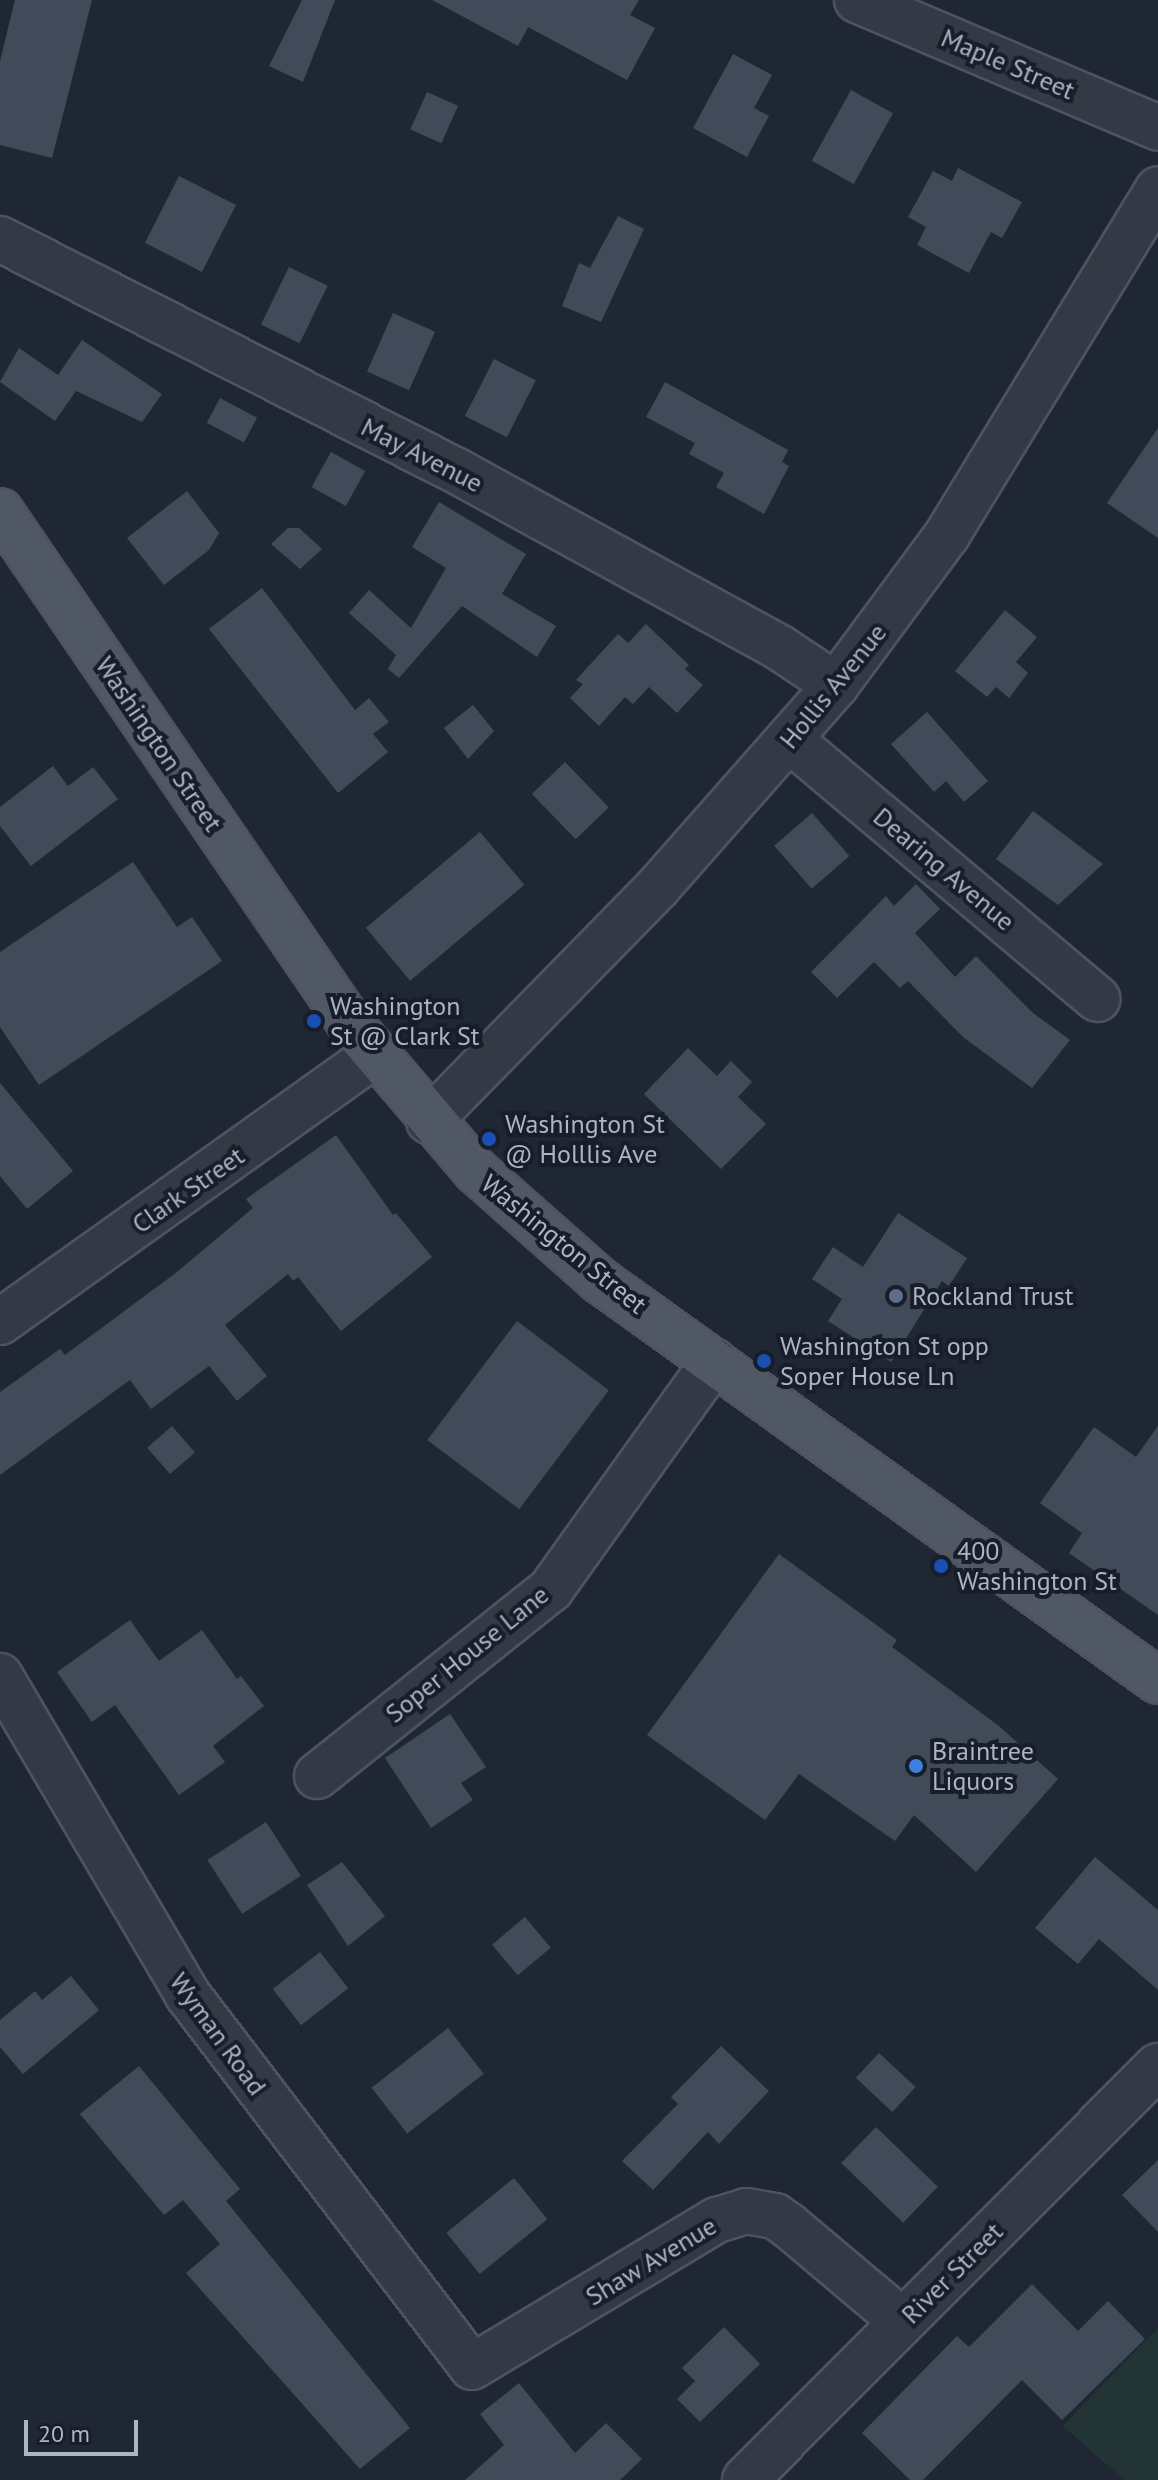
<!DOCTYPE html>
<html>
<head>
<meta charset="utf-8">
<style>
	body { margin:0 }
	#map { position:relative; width:1158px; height:2480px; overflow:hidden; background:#202734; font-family:"PT Sans",sans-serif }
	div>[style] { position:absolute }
	.green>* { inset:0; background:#223436 }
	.building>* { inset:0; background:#414a59; transform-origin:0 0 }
	.roads { filter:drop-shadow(2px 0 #4d5460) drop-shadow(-2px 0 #4d5460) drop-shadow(0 2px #4d5460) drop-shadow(0 -2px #4d5460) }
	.minor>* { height:44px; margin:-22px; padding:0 22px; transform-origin:22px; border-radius:22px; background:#333945 }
	.major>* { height:44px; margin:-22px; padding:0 22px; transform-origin:22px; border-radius:22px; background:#515865 }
	.dots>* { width:22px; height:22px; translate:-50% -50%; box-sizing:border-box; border:4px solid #181e29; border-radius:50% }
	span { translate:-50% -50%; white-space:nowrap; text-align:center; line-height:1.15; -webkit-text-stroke:8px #181e29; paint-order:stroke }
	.street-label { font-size:26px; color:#adb4c2 }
	.poi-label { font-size:26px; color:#adb4c2 }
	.left { translate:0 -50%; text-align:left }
	.scale { position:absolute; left:24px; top:2420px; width:114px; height:36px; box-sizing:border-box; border:4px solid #adb4c2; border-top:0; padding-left:10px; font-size:24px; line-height:28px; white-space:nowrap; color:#adb4c2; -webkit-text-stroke:6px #181e29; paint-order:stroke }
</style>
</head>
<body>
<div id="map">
	<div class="green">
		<div style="clip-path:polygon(1158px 2328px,1158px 2480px,1124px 2480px,1063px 2426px)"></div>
	</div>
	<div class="building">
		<div style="clip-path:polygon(15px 0,92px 0,52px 158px,0 145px,0 61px)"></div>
		<div style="clip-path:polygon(302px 0,335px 0,303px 82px,269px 66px)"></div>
		<div style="clip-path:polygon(432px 0,639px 0,630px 15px,655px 28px,627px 80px,528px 27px,518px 46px)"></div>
		<div style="clip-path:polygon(733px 54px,772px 75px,754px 108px,769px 116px,747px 157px,693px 128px)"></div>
		<div style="left:851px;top:90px;width:48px;height:81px;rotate:29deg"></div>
		<div style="left:427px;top:92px;width:34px;height:41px;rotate:24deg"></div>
		<div style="clip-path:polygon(958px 168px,1022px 202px,1002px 238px,991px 232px,969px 273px,917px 245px,926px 227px,908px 217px,933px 171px,952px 181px)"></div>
		<div style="left:179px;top:176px;width:64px;height:75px;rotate:27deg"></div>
		<div style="clip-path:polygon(618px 216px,644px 229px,601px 322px,562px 306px,579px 263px,590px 268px)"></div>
		<div style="left:289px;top:267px;width:43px;height:64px;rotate:26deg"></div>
		<div style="left:393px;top:313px;width:46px;height:64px;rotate:24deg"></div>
		<div style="clip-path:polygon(82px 340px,162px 394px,142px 422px,76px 391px,55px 421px,0 382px,19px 348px,58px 375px)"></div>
		<div style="left:494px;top:359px;width:47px;height:64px;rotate:27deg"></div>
		<div style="clip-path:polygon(665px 382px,788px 450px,782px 462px,789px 466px,764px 514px,716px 487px,724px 473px,689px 454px,695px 443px,646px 417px)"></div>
		<div style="left:220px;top:398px;width:42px;height:28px;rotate:28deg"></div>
		<div style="clip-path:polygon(1158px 428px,1158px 538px,1107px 503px)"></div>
		<div style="left:331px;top:452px;width:39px;height:40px;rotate:29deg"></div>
		<div style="clip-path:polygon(187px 491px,219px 533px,209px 550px,164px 585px,127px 538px)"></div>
		<div style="clip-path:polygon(439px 502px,526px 554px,502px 594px,556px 626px,537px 657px,462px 606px,399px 678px,388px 669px,396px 655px,349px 613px,369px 590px,411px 628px,446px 568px,412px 547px)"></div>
		<div style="clip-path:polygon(288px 528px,299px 528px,322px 549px,300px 569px,271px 544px)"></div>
		<div style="clip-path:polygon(262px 588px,355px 710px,369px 698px,389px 722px,373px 734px,388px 752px,338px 793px,209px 629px)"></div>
		<div style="clip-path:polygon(1005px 610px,1037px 637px,1016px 662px,1028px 673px,1009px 698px,996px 687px,987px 697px,955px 671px)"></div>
		<div style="clip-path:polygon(646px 624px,689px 665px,685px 669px,703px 685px,677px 713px,649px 687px,633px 704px,625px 697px,599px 726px,570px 698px,583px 684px,576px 680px,618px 634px,628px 643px)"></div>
		<div style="clip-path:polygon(473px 705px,494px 731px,468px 759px,444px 728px)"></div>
		<div style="clip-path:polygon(927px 712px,988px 781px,964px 802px,946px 781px,934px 792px,891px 744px)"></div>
		<div style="left:565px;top:762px;width:63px;height:46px;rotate:46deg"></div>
		<div style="clip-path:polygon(53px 766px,68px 786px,93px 767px,118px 799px,31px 866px,0 826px,0 807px)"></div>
		<div style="clip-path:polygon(1033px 811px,1103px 864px,1058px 905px,996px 859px)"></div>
		<div style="left:812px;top:813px;width:57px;height:50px;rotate:49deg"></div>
		<div style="left:480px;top:832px;width:69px;height:149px;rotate:50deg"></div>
		<div style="clip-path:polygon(133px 862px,177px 927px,192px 917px,222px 961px,39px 1085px,0 1027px,0 952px)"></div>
		<div style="clip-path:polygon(916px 884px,940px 909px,915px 933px,955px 977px,976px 956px,1033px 1013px,1070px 1040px,1032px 1088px,963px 1037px,908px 981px,900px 988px,874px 962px,837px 998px,811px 972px,886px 896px,894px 906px)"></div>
		<div style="clip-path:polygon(688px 1048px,717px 1076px,731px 1061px,752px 1082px,738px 1097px,766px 1124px,721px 1169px,644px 1094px)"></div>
		<div style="clip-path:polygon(0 1083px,73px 1171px,27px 1209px,0 1176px)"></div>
		<div style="clip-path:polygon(336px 1135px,393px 1215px,396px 1213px,432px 1257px,341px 1331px,298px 1277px,293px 1281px,288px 1274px,225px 1325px,267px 1376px,237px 1401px,209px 1366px,151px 1409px,130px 1380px,0 1475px,0 1392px,60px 1349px,65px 1355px,177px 1272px,253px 1208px,246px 1199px)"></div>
		<div style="clip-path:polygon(898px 1213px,967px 1258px,949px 1286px,942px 1281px,891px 1362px,828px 1321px,842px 1299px,812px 1279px,833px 1247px,863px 1267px)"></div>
		<div style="left:517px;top:1321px;width:115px;height:149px;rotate:37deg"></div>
		<div style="left:172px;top:1426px;width:35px;height:33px;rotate:49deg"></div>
		<div style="clip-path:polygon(1158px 1426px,1158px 1615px,1069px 1553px,1082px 1533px,1040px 1503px,1094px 1427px,1136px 1457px)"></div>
		<div style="clip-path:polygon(779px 1554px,897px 1640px,892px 1647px,999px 1726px,1058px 1779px,976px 1872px,914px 1815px,895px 1841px,799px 1774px,765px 1820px,647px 1735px)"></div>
		<div style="clip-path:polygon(130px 1620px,159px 1661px,202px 1630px,237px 1679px,241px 1676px,264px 1706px,213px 1746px,225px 1762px,179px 1795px,115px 1705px,92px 1722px,57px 1672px)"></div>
		<div style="clip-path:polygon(450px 1714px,486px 1767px,461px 1783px,473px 1800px,431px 1828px,385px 1758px)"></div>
		<div style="left:266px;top:1822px;width:64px;height:70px;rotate:57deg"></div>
		<div style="clip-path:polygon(1095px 1857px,1158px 1910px,1158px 1990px,1099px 1939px,1078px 1964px,1035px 1928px)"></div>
		<div style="clip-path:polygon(342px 1862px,385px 1916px,348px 1946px,307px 1885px)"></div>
		<div style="left:525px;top:1917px;width:40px;height:43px;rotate:50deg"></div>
		<div style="left:320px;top:1952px;width:46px;height:60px;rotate:52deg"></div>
		<div style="clip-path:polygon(71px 1976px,99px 2010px,23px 2074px,0 2047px,0 2020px,35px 1991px,42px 2000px)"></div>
		<div style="left:448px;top:2028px;width:58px;height:97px;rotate:52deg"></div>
		<div style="clip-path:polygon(721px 2046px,769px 2091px,719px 2144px,708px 2132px,653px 2190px,622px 2161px,678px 2104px,671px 2097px)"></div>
		<div style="left:879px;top:2053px;width:50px;height:34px;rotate:43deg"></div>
		<div style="clip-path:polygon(139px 2066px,240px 2189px,226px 2201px,410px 2428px,360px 2469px,186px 2273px,220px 2244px,183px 2200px,164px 2215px,80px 2114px)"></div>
		<div style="left:876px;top:2127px;width:86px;height:50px;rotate:44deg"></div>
		<div style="clip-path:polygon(1158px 2160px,1158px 2232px,1122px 2195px)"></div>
		<div style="left:514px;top:2178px;width:53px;height:87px;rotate:51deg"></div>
		<div style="clip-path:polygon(1032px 2284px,1078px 2331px,1108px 2301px,1145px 2339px,1062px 2420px,1022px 2380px,923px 2480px,910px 2480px,862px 2433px,957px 2336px,969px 2347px)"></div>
		<div style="clip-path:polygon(724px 2327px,760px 2364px,700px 2422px,677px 2399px,695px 2381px,682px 2368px)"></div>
		<div style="clip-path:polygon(519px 2383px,575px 2453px,606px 2423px,642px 2459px,620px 2480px,465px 2480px,504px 2445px,480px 2414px)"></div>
	</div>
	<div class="roads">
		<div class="minor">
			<div style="left:857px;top:0;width:327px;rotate:23deg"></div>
			<div style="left:0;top:239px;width:513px;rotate:26.92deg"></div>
			<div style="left:457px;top:471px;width:368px;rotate:28.7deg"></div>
			<div style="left:780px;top:648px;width:67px;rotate:33.5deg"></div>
			<div style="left:790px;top:740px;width:402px;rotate:40.1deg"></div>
			<div style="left:429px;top:1121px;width:327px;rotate:-45.6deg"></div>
			<div style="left:658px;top:887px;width:269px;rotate:-48.6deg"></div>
			<div style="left:836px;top:685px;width:187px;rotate:-53.5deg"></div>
			<div style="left:947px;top:535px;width:405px;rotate:-58.6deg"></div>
			<div style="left:0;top:1322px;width:460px;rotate:-35.5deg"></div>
			<div style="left:0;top:1676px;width:369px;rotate:59.5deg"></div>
			<div style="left:187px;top:1994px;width:469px;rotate:52.6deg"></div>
			<div style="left:472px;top:2367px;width:286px;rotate:-31deg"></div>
			<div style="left:717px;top:2220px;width:30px;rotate:-17deg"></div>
			<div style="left:746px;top:2211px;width:29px;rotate:10deg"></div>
			<div style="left:775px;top:2216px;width:16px;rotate:35deg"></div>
			<div style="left:788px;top:2225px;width:150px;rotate:40.1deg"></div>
			<div style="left:317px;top:1776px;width:300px;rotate:-38.6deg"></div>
			<div style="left:551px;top:1589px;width:280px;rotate:-54.4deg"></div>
			<div style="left:745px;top:2480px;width:585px;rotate:-45.07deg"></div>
		</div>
		<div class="major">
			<div style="left:0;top:511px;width:619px;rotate:55.67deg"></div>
			<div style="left:349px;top:1022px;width:196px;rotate:49.6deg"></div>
			<div style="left:476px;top:1171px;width:164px;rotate:41.5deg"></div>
			<div style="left:599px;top:1280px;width:688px;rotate:35.65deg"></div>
		</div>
	</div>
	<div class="dots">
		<div style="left:314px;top:1021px;background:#1a4fb4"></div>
		<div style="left:489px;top:1139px;background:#1a4fb4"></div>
		<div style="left:896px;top:1296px;background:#5c6f8a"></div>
		<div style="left:764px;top:1361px;background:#1a4fb4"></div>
		<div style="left:941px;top:1566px;background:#1a4fb4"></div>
		<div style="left:916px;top:1766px;background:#3f7fe0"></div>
	</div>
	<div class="street-label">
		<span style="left:1008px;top:64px;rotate:23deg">Maple Street</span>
		<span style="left:422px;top:455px;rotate:27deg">May Avenue</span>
		<span style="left:833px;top:686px;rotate:-51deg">Hollis Avenue</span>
		<span style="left:159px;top:744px;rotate:56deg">Washington Street</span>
		<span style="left:944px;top:869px;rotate:40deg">Dearing Avenue</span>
		<span style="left:188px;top:1190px;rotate:-35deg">Clark Street</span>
		<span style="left:564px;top:1244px;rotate:39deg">Washington Street</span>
		<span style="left:467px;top:1654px;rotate:-39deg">Soper House Lane</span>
		<span style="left:218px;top:2034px;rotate:54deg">Wyman Road</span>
		<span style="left:651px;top:2261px;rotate:-31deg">Shaw Avenue</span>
		<span style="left:952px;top:2273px;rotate:-45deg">River Street</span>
	</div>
	<div class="poi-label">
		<span class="left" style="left:330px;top:1021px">Washington<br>St @ Clark St</span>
		<span class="left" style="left:505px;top:1139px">Washington St<br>@ Holllis Ave</span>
		<span class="left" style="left:912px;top:1296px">Rockland Trust</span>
		<span class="left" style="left:780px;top:1361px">Washington St opp<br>Soper House Ln</span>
		<span class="left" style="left:957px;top:1566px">400<br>Washington St</span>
		<span class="left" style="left:932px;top:1766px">Braintree<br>Liquors</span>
	</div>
	<div class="scale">20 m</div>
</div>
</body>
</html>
